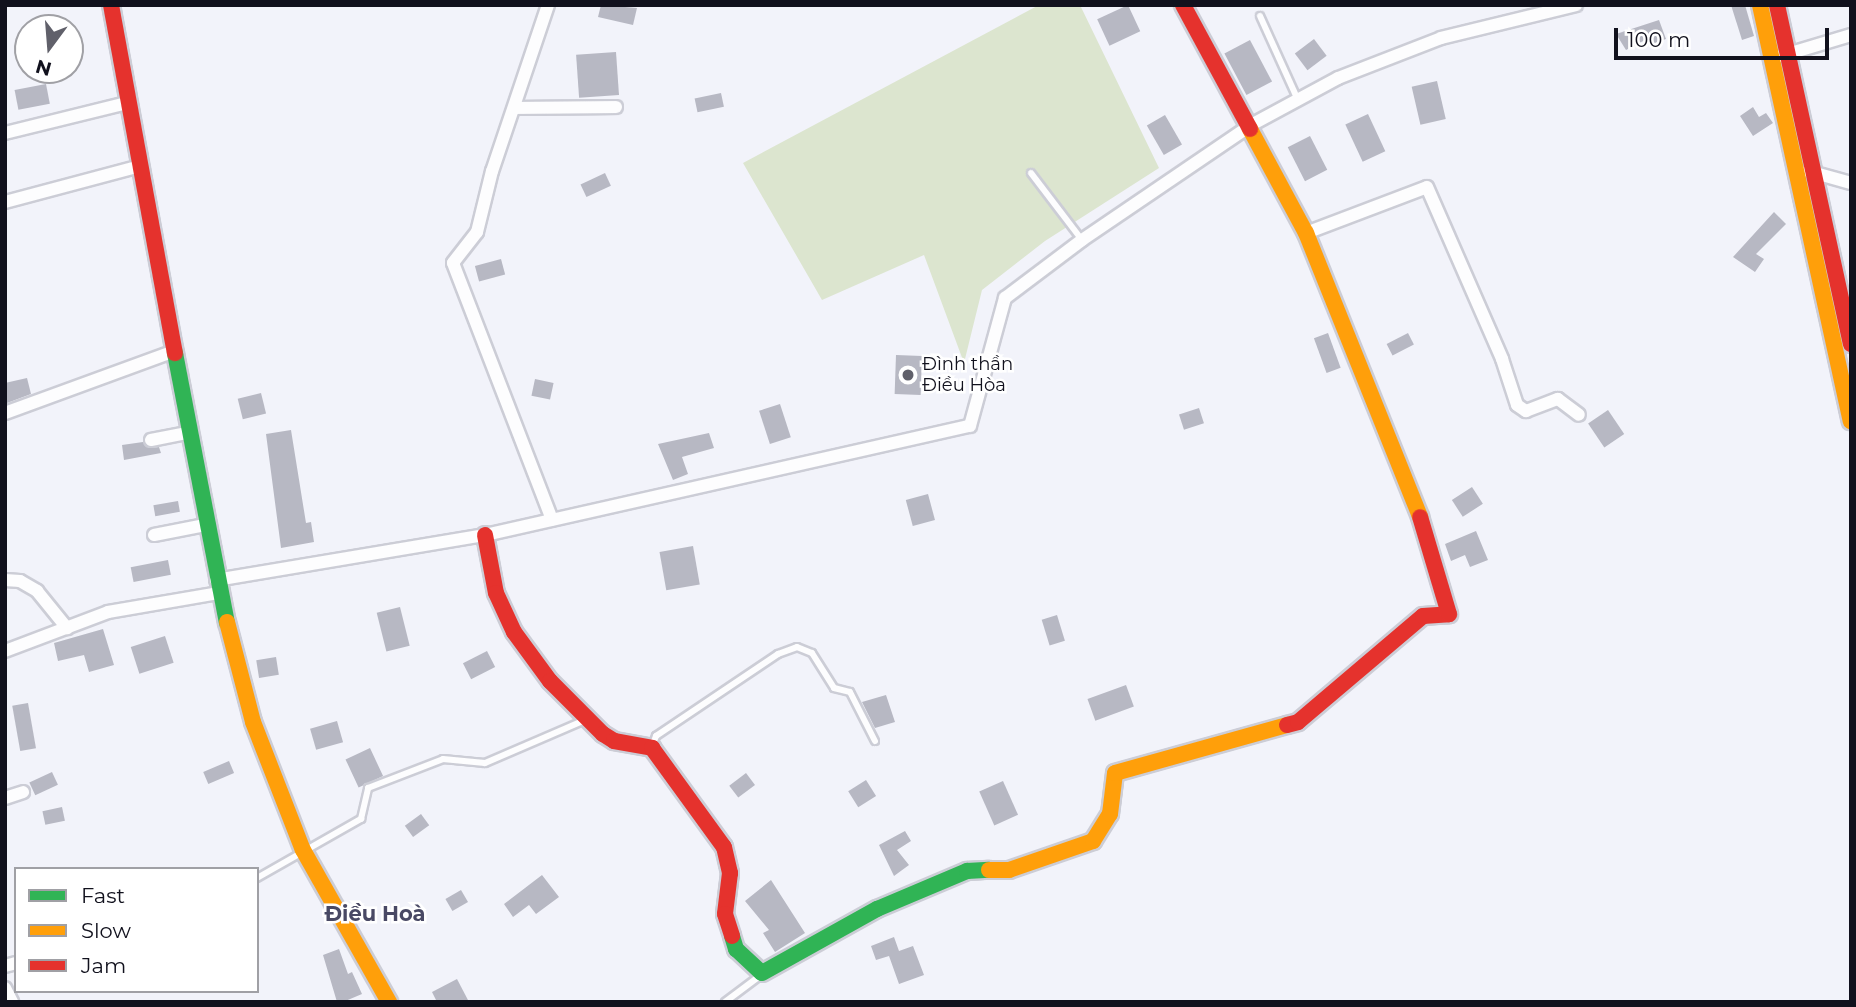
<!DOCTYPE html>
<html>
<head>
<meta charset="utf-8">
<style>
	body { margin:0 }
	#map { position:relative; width:1856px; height:1007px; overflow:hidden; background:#f2f3fa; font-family:Montserrat,sans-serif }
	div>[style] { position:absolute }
	.green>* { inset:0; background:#dce5cf }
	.building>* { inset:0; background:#b7b8c3; transform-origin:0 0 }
	.roads { filter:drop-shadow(2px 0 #cccdd6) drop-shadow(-2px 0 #cccdd6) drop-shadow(0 2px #cccdd6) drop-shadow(0 -2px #cccdd6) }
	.lane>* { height:6px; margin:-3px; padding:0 3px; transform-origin:3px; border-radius:3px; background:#fdfdfe }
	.street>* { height:12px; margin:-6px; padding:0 6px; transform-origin:6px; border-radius:6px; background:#fdfdfe }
	.fast>* { height:16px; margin:-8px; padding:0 8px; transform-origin:8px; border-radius:8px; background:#30b455 }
	.slow>* { height:16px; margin:-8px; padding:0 8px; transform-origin:8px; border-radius:8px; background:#ff9f0a }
	.jam>* { height:16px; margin:-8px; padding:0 8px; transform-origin:8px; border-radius:8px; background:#e5322d }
	.dots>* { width:19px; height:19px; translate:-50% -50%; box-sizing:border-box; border:4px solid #fff; border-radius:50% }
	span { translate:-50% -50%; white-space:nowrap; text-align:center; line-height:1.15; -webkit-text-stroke:5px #fff; paint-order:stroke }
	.poi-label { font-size:18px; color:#11111d }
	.left { translate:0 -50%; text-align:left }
	.quarter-label { font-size:21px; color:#494964; font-weight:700 }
	.frame { position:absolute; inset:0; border:7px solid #11111d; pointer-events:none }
	.legend { position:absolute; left:14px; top:867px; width:245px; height:126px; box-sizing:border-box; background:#fff; border:2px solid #a0a0a5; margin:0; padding:9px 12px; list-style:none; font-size:21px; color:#11111d }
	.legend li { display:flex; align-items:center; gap:14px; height:35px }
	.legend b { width:35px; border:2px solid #a0a0a5 }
	.north { position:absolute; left:14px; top:14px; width:70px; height:70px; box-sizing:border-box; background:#fff; border:2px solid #a0a0a5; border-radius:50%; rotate:196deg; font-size:19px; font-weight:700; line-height:28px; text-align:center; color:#11111d }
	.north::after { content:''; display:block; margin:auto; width:24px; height:32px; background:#60606a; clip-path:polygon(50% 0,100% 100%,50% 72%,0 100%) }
	.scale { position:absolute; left:1614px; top:28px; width:215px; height:32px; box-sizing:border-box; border:4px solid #11111d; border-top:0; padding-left:9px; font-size:21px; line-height:24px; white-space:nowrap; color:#11111d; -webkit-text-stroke:5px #fff; paint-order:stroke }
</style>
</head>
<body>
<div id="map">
	<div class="green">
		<div style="clip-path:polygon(1039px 5px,1080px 5px,1159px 168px,1045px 241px,982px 290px,964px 363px,924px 255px,822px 300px,743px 163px)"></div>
	</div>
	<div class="building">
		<div style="clip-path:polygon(601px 5px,637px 8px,633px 25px,598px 17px)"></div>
		<div style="left:1128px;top:5px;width:29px;height:34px;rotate:65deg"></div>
		<div style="clip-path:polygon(1731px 5px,1745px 5px,1754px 36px,1742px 40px)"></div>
		<div style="clip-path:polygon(1659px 20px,1666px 39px,1649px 45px,1647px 39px,1626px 50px,1616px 34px)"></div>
		<div style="left:1314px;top:39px;width:21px;height:24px;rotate:53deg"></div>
		<div style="left:1250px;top:40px;width:47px;height:29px;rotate:62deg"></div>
		<div style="left:616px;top:52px;width:43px;height:40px;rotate:86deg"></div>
		<div style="left:1437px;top:81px;width:39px;height:26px;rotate:77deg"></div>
		<div style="left:46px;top:84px;width:20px;height:32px;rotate:79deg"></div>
		<div style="left:721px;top:93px;width:14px;height:27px;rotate:78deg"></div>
		<div style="clip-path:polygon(1753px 107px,1759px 117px,1766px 113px,1773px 123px,1753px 136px,1740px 116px)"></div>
		<div style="left:1368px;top:114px;width:41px;height:25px;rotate:65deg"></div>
		<div style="left:1165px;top:115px;width:34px;height:21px;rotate:60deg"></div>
		<div style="left:1310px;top:136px;width:38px;height:25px;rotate:63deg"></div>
		<div style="left:605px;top:173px;width:14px;height:27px;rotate:65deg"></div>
		<div style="clip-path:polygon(1774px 212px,1786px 224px,1756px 254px,1764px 259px,1755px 272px,1733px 257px)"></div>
		<div style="left:501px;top:259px;width:16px;height:27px;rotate:75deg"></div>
		<div style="left:1328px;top:333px;width:37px;height:15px;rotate:70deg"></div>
		<div style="left:1408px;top:333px;width:13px;height:24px;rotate:63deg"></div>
		<div style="left:896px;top:355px;width:26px;height:39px;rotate:2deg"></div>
		<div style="clip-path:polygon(27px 378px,31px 394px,7px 403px,5px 383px)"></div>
		<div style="left:535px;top:379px;width:19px;height:17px;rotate:12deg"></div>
		<div style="left:261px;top:393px;width:21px;height:24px;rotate:76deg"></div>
		<div style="left:780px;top:404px;width:35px;height:22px;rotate:72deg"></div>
		<div style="left:1199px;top:408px;width:16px;height:21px;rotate:72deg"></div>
		<div style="left:1608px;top:410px;width:29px;height:24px;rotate:56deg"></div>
		<div style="clip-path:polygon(291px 430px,306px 523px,311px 522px,314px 542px,281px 548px,266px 434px)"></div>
		<div style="clip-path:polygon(709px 433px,714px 448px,682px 457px,688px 474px,673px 480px,658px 444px)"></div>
		<div style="clip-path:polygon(143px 442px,149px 448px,159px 447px,161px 453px,124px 460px,122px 445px)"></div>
		<div style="left:1472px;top:487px;width:20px;height:24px;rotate:57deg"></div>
		<div style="left:928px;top:494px;width:27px;height:23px;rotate:75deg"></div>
		<div style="left:178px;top:501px;width:11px;height:25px;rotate:80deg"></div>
		<div style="clip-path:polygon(1476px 531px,1488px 560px,1470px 567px,1465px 555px,1451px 561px,1445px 544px)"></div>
		<div style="left:693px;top:546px;width:39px;height:34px;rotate:80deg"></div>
		<div style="left:168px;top:560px;width:15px;height:38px;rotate:79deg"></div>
		<div style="left:400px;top:607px;width:40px;height:24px;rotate:76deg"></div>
		<div style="left:1057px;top:615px;width:27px;height:16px;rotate:73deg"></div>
		<div style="clip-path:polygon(103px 629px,114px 665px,89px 672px,84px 655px,58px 661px,54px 643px)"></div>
		<div style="left:165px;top:636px;width:28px;height:36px;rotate:72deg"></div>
		<div style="left:487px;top:651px;width:18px;height:27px;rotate:63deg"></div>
		<div style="left:276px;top:657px;width:18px;height:20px;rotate:81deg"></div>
		<div style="left:1126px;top:685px;width:23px;height:41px;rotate:70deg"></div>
		<div style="clip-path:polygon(886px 695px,895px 722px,875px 728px,862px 702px)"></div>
		<div style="left:28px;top:703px;width:46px;height:16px;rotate:80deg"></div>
		<div style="left:337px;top:721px;width:22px;height:28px;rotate:74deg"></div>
		<div style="left:370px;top:748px;width:31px;height:27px;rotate:65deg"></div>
		<div style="left:229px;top:761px;width:13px;height:28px;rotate:67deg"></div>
		<div style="left:52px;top:772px;width:14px;height:25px;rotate:65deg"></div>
		<div style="left:746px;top:773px;width:15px;height:21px;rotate:53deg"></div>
		<div style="left:866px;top:780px;width:19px;height:21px;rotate:58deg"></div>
		<div style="left:1003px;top:781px;width:37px;height:26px;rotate:66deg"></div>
		<div style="left:62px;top:807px;width:14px;height:20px;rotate:78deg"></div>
		<div style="left:421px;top:814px;width:14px;height:20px;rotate:54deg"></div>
		<div style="clip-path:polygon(905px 831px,911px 841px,897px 850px,909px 865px,894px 876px,879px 845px)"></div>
		<div style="clip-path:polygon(542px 875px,559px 897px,536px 914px,529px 905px,513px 917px,504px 904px)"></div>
		<div style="clip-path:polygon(771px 880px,805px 933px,775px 952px,763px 933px,769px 930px,745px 901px)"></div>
		<div style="left:461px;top:890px;width:14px;height:18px;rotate:60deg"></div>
		<div style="clip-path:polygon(894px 937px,899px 951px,913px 946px,924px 975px,899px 984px,889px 956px,876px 960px,871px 946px)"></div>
		<div style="clip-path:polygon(339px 949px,348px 974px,352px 972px,362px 994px,343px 1002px,337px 1002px,323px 955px)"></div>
		<div style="clip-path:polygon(457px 979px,469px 1002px,437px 1002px,432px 992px)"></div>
	</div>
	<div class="roads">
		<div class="lane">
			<div style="left:1260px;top:16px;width:92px;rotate:65.7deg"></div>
			<div style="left:1031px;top:173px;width:84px;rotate:52.7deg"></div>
			<div style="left:652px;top:746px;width:11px;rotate:-68deg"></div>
			<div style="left:656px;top:736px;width:147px;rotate:-33.9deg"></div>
			<div style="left:778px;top:654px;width:20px;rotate:-20deg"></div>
			<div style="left:797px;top:647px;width:16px;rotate:22deg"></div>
			<div style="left:812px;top:653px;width:41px;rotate:57.8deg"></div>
			<div style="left:834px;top:688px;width:16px;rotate:14deg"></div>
			<div style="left:850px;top:692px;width:55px;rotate:63deg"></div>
			<div style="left:257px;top:878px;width:120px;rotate:-29.6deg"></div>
			<div style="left:361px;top:819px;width:32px;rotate:-77deg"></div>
			<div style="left:368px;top:788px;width:80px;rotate:-21.1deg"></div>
			<div style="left:443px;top:759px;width:42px;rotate:5.4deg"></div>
			<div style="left:485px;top:763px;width:111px;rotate:-23.3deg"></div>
			<div style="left:725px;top:1002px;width:45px;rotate:-36.9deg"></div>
		</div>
		<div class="street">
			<div style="left:548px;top:5px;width:175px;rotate:108.6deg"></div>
			<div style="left:492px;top:171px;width:63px;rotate:103.8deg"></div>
			<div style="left:477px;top:232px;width:39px;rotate:128deg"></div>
			<div style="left:453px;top:263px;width:275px;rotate:68.9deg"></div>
			<div style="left:1781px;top:56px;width:73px;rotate:-16.7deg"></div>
			<div style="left:516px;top:108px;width:100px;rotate:-0.6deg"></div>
			<div style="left:5px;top:133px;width:126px;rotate:-13.8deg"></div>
			<div style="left:1808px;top:171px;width:45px;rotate:15.6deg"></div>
			<div style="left:5px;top:202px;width:140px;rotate:-14.9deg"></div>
			<div style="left:1306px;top:233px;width:129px;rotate:-20.8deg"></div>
			<div style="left:1427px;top:187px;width:188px;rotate:66.4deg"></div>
			<div style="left:1502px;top:359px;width:48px;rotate:71.9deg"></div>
			<div style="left:1517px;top:405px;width:11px;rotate:34deg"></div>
			<div style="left:1526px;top:411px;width:34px;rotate:-21deg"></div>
			<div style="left:1558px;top:399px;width:26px;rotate:37deg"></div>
			<div style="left:5px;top:413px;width:178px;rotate:-20.1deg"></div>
			<div style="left:151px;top:440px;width:37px;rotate:-11deg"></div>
			<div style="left:154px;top:535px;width:52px;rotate:-11.1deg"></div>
			<div style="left:5px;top:580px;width:15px;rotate:4deg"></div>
			<div style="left:20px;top:581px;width:20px;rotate:30deg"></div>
			<div style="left:37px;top:591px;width:48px;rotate:51deg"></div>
			<div style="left:216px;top:580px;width:273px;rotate:-9.5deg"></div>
			<div style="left:485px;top:535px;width:497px;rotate:-12.7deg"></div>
			<div style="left:970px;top:426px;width:133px;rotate:-74.7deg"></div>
			<div style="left:1005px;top:298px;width:96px;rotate:-37deg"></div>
			<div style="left:1082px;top:240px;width:204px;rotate:-34.2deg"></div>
			<div style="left:1251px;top:125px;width:99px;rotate:-28.4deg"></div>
			<div style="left:1338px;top:78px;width:110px;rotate:-21.2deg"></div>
			<div style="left:1441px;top:38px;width:139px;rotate:-13.7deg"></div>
			<div style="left:5px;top:651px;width:110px;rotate:-20.7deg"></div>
			<div style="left:108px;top:612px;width:113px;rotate:-9.7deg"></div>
			<div style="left:5px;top:798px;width:19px;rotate:-18deg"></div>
			<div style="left:5px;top:966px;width:11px;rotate:-15deg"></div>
			<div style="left:5px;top:988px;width:16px;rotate:63deg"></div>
		</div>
		<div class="fast">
			<div style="left:175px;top:353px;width:274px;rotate:79.1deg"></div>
			<div style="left:732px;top:936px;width:14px;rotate:73deg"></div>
			<div style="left:736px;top:949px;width:35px;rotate:43deg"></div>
			<div style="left:762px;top:973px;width:132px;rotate:-29.1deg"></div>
			<div style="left:877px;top:909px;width:98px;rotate:-22.9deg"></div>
			<div style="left:967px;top:871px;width:22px;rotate:-3deg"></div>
		</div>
		<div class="slow">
			<div style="left:1760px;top:5px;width:426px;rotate:77.7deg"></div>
			<div style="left:1250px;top:129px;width:118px;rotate:61.7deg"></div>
			<div style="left:1306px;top:233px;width:306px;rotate:68.1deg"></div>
			<div style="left:227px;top:622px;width:103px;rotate:75.4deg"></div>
			<div style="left:253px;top:722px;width:137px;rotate:68.7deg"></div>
			<div style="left:303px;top:850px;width:175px;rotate:60.5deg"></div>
			<div style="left:989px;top:870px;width:20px"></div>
			<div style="left:1009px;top:870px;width:89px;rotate:-19deg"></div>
			<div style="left:1093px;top:841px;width:32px;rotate:-58deg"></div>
			<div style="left:1110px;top:814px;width:41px;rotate:-83deg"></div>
			<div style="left:1115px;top:773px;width:179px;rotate:-15.6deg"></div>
		</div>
		<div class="jam">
			<div style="left:111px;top:5px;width:354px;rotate:79.6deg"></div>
			<div style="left:1183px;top:5px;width:141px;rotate:61.6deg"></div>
			<div style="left:1777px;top:5px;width:347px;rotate:77.7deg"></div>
			<div style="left:485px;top:535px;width:59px;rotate:79.3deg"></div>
			<div style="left:496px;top:593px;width:43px;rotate:65.2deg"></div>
			<div style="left:514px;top:632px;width:61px;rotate:53.7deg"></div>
			<div style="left:550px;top:681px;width:75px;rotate:45deg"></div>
			<div style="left:603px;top:734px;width:13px;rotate:32deg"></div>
			<div style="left:614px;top:741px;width:39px;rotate:10deg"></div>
			<div style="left:652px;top:748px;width:122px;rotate:54deg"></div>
			<div style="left:724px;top:847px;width:27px;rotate:77deg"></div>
			<div style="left:730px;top:873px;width:41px;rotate:97deg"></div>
			<div style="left:725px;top:914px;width:23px;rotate:72deg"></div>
			<div style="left:1287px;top:725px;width:11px;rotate:-15deg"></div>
			<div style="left:1298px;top:722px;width:164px;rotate:-40.3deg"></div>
			<div style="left:1423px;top:616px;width:26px;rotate:-4deg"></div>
			<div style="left:1449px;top:614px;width:101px;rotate:-106.6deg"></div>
		</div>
	</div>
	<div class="dots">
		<div style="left:908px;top:375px;background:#60606a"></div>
	</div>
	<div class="poi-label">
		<span class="left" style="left:922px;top:375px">Đình thần<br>Điều Hòa</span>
	</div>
	<div class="quarter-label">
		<span style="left:375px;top:914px">Điều Hoà</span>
	</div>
	<div class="frame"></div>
	<ul class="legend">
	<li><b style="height:9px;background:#30b455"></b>Fast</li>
	<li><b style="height:9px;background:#ff9f0a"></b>Slow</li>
	<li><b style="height:9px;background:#e5322d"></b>Jam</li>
	</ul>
	<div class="north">N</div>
	<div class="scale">100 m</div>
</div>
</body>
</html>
